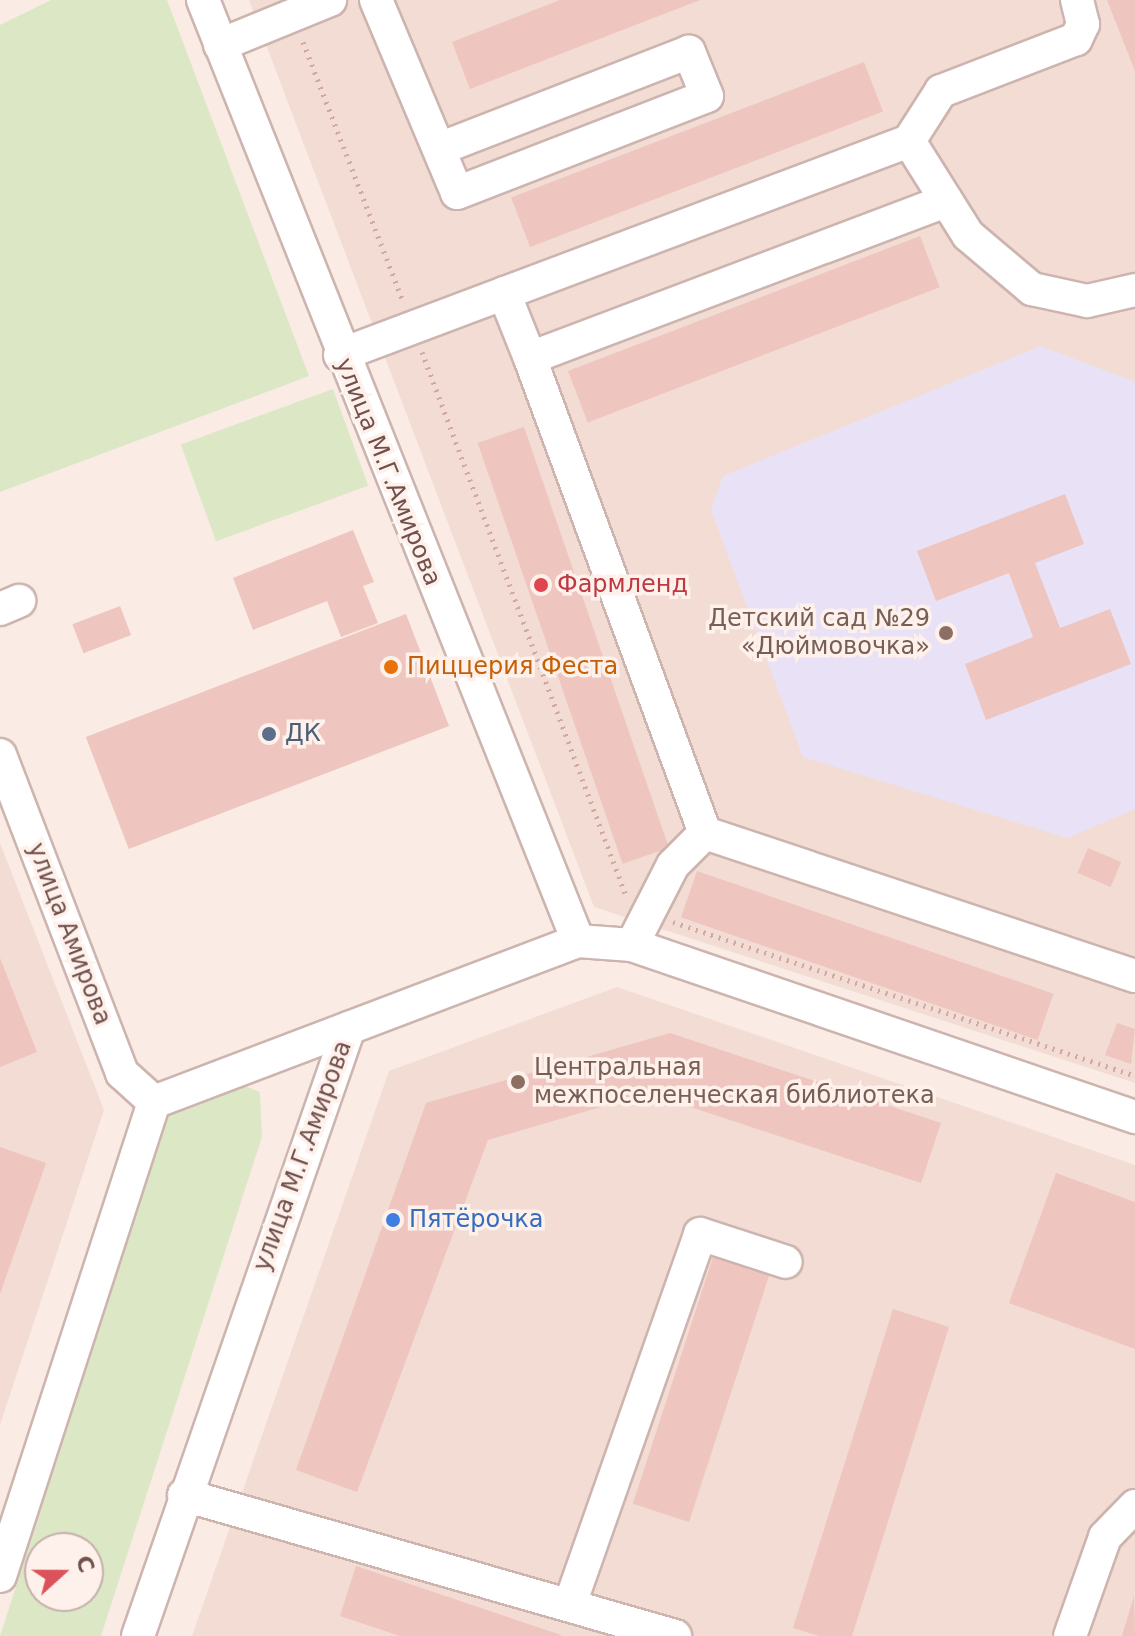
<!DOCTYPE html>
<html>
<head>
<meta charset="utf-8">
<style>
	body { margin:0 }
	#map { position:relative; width:1135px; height:1636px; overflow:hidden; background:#faece5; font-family:"DejaVu Sans",sans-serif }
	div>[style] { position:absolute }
	.residential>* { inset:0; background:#f2dcd4 }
	.education>* { inset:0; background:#e9e2f7 }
	.green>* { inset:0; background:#dce7c5; transform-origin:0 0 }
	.building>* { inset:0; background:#eec5bf; transform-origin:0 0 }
	.path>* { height:5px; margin-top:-2.5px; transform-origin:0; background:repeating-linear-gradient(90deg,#d2a8a2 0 2px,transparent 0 8px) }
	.roads { filter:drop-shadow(2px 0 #cdb4af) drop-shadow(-2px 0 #cdb4af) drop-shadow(0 2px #cdb4af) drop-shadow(0 -2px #cdb4af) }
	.minor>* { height:32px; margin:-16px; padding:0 16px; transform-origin:16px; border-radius:16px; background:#fff }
	.dots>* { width:22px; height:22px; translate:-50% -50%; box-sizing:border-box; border:4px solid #fef1eb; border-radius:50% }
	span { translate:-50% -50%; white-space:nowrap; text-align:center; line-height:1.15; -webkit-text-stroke:7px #fef1eb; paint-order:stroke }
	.street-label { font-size:24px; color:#714f4c }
	.health-label { font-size:24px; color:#be3a42 }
	.left { translate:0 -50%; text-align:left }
	.education-label { font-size:24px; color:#785e54 }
	.right { translate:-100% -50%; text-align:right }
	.food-label { font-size:24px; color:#c56008 }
	.service-label { font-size:24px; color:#4e5e75 }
	.shop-label { font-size:24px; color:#366cbe }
	.north { position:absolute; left:24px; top:1532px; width:80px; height:80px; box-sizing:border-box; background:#fef1eb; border:2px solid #c6b0ab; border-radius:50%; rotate:69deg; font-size:22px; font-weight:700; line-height:32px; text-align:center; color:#714f4c }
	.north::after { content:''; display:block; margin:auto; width:28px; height:36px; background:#db535a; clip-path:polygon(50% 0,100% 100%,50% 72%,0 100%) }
</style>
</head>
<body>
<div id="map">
	<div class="residential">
		<div style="clip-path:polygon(249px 0,1135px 0,1135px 1083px,594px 907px)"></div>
		<div style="clip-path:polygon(0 843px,104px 1110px,0 1425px)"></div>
		<div style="clip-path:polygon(617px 987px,1135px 1165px,1135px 1636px,192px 1636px,389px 1071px)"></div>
	</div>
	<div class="education">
		<div style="clip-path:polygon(1041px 346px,1135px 382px,1135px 809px,1067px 838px,803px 757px,711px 510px,723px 476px)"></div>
	</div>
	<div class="green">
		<div style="clip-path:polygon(51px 0,167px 0,309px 376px,0 492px,0 25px)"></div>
		<div style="left:333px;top:389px;width:103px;height:162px;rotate:70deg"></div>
		<div style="clip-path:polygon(evenodd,219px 1076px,260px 1092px,262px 1137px,101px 1636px,0 1636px,172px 1105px,219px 1076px,40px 1548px,88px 1548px,88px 1596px,40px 1596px,40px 1548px)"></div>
	</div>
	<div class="building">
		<div style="clip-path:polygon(560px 0,700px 0,470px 89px,452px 42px)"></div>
		<div style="clip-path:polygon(1107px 0,1135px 0,1135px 71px)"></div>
		<div style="left:864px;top:62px;width:53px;height:378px;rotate:69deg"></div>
		<div style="left:920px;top:236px;width:55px;height:377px;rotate:69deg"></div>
		<div style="left:524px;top:427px;width:445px;height:49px;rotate:71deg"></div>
		<div style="clip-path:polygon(1065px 494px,1084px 544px,1035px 563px,1060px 628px,1110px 609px,1131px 664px,986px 720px,965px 664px,1033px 637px,1009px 573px,936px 601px,917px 551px)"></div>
		<div style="clip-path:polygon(353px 530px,374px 582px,363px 586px,378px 623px,341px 637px,327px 601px,253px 630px,233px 578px)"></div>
		<div style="left:120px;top:606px;width:31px;height:51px;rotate:69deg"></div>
		<div style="left:406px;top:614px;width:120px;height:343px;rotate:69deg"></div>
		<div style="left:1088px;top:848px;width:36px;height:27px;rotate:23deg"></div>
		<div style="left:697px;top:871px;width:377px;height:49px;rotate:19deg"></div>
		<div style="clip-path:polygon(0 958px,37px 1052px,0 1067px)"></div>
		<div style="clip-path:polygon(1117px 1023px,1135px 1029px,1131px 1064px,1105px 1055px)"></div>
		<div style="clip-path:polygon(670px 1033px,941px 1123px,921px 1183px,648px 1093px,488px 1140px,357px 1492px,296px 1470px,426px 1103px)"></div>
		<div style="clip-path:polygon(0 1147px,46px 1163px,0 1294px)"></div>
		<div style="clip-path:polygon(1056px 1173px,1135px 1202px,1135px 1349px,1009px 1303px)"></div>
		<div style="left:716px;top:1248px;width:59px;height:269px;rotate:18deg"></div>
		<div style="clip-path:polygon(893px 1309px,949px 1327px,852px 1636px,819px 1636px,793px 1628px)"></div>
		<div style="clip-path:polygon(356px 1566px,561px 1635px,561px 1636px,400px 1636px,340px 1616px)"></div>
		<div style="clip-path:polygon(1134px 1596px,1135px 1636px,1122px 1636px)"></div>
	</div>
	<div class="path">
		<div style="left:303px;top:42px;width:278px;rotate:68.9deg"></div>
		<div style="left:422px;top:352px;width:578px;rotate:69.43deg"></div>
		<div style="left:673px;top:922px;width:487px;rotate:18.4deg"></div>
	</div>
	<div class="roads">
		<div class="minor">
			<div style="left:203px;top:0;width:1013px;rotate:68.27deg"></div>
			<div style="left:376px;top:0;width:209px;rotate:67.2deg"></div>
			<div style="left:457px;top:193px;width:268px;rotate:-21.2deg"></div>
			<div style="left:707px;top:96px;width:48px;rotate:-112.2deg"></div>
			<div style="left:689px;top:52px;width:268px;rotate:158.8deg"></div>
			<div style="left:1077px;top:0;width:25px;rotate:76deg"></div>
			<div style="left:1083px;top:24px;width:17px;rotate:115deg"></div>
			<div style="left:1076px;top:39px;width:145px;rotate:158.9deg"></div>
			<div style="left:941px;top:91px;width:59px;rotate:122.6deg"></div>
			<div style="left:909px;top:141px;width:111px;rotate:57.9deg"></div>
			<div style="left:968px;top:235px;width:84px;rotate:40.2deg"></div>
			<div style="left:1032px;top:289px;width:56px;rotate:12.3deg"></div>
			<div style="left:1087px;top:301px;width:49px;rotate:-12.9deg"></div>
			<div style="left:220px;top:45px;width:119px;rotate:-22.2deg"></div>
			<div style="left:504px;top:293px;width:70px;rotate:68.2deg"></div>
			<div style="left:530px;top:358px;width:445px;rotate:-20.7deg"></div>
			<div style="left:340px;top:355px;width:608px;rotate:-20.61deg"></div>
			<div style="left:530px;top:358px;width:506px;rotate:69.78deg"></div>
			<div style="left:0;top:609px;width:21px;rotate:-23deg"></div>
			<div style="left:0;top:755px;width:341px;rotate:69deg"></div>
			<div style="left:122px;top:1073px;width:43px;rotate:42.2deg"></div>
			<div style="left:632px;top:945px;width:90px;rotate:-62.9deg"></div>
			<div style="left:673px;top:865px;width:45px;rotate:-45deg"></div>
			<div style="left:705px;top:833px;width:453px;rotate:18.4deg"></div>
			<div style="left:154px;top:1102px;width:454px;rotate:-20.8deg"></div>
			<div style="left:578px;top:941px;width:54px;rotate:4.2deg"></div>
			<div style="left:632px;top:945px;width:532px;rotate:18.88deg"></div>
			<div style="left:184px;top:1495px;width:511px;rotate:16.02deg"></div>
			<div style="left:0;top:1576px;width:498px;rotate:-72deg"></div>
			<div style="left:570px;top:1604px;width:392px;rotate:-70.6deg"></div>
			<div style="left:700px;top:1234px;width:90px;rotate:18deg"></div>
			<div style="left:138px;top:1636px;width:644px;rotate:-70.86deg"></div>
			<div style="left:1070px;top:1636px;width:105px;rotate:-70.5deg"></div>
			<div style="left:1105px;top:1537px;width:43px;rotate:-45.9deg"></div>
		</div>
	</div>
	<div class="dots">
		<div style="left:541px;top:585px;background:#e0444e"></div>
		<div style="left:946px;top:633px;background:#8d6e63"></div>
		<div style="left:391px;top:667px;background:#e8710a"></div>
		<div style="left:269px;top:734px;background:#5c6f8a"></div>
		<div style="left:518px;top:1082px;background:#8d6e63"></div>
		<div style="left:393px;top:1220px;background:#3f7fe0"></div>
	</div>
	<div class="street-label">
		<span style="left:388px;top:472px;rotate:68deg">улица М.Г.Амирова</span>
		<span style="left:69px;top:934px;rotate:69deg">улица Амирова</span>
		<span style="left:303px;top:1156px;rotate:-70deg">улица М.Г.Амирова</span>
	</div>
	<div class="health-label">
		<span class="left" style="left:557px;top:585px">Фармленд</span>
	</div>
	<div class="education-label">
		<span class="right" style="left:930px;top:633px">Детский сад №29<br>«Дюймовочка»</span>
		<span class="left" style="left:534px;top:1082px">Центральная<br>межпоселенческая библиотека</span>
	</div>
	<div class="food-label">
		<span class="left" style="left:407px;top:667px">Пиццерия Феста</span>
	</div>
	<div class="service-label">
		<span class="left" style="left:285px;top:734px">ДК</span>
	</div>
	<div class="shop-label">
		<span class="left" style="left:409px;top:1220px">Пятёрочка</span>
	</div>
	<div class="north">С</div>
</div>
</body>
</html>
